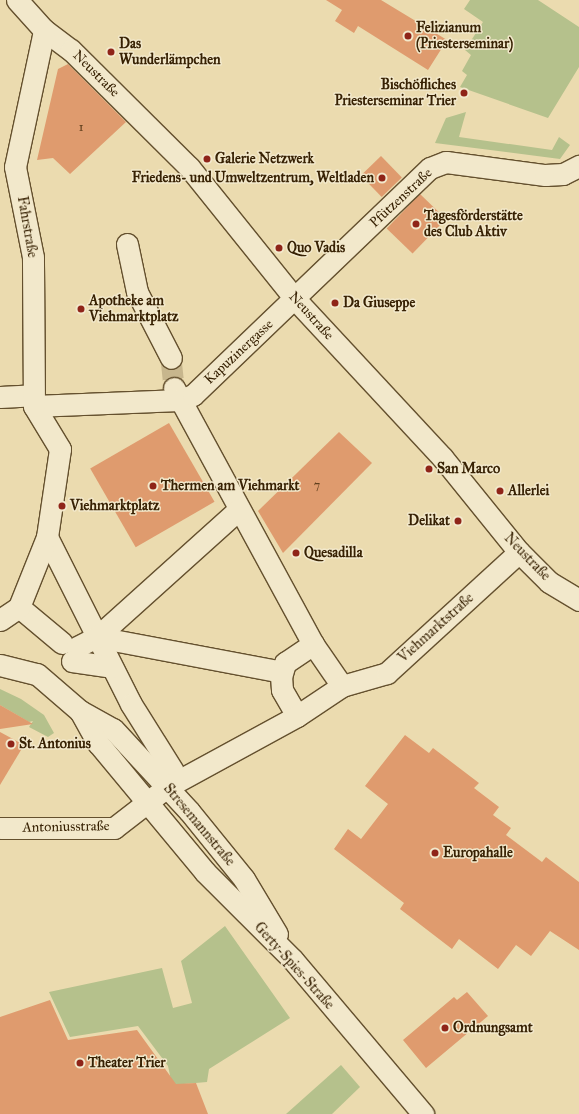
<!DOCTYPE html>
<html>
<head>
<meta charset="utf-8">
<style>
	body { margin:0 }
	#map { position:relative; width:579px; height:1114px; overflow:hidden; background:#ebdbaf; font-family:"IM FELL Great Primer",serif }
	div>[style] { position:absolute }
	.green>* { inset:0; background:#b5c18c }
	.building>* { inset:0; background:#df9b6e; transform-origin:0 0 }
	.minor-tunnel>* { height:21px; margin-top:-10.5px; transform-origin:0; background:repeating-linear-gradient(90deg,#c7b68d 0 21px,transparent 0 31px) }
	.roads { filter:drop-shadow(1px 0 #64502e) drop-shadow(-1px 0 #64502e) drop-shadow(0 1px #64502e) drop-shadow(0 -1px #64502e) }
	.minor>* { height:21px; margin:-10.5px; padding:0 10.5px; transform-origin:10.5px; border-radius:10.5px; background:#f2e8cb }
	.dots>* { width:11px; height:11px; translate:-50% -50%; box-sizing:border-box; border:2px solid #f2e8cb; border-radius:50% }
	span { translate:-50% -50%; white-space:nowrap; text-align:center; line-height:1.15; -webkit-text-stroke:3px #f2e8cb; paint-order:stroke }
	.number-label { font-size:12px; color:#61401e }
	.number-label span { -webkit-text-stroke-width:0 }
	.poi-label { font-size:14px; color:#372103; font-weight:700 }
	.left { translate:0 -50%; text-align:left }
	.right { translate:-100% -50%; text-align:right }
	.street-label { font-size:14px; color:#372103 }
</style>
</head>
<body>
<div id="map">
	<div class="green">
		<div style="clip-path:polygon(470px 0,538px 0,579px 27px,579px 67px,548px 118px,460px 87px,467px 75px,462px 71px,471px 55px,465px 50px,483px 22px,464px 9px)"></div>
		<div style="clip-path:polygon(466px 112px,459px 137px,552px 150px,559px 137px,570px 145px,560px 159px,435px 143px,446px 118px)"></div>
		<div style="clip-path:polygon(0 689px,21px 699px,44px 715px,54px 733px,48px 737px,29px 727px,33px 721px,29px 722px,0 705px)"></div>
		<div style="clip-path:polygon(225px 926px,290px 1018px,209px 1069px,207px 1082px,172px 1085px,168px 1066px,138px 1026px,70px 1037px,49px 992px,162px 968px,173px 1008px,192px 1003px,181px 961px)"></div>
		<div style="clip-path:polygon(341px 1065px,360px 1087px,332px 1114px,286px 1114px)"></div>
	</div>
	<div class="building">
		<div style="clip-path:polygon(326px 0,381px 0,447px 40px,428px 70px,358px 26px,354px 33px,335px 21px,342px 10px)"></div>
		<div style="clip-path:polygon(68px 64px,126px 122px,70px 174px,53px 158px,37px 160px,58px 69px)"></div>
		<div style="left:381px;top:156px;width:30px;height:28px;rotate:46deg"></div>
		<div style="left:420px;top:194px;width:36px;height:48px;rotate:44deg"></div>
		<div style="left:169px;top:423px;width:91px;height:91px;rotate:60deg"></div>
		<div style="clip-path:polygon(339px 432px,372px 463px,283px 553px,258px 511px)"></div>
		<div style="clip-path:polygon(0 705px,33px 724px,0 729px)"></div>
		<div style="clip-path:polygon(0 732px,24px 745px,0 785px)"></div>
		<div style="clip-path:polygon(405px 735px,429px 753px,433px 748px,479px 783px,474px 788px,499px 807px,493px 815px,511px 828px,506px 835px,542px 862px,546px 857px,579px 882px,579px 950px,550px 931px,531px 956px,516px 945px,498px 969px,459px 939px,452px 949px,400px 909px,404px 903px,334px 849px,348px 829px,361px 839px,388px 804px,365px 786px)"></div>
		<div style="clip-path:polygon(467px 992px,488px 1016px,426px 1068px,403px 1040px,454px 997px,457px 1000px)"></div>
		<div style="clip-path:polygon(50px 1000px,68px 1040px,137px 1030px,176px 1084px,196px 1083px,208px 1114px,0 1114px,0 1017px)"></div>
	</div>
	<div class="minor-tunnel">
		<div style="left:171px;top:358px;width:30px;rotate:84deg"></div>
	</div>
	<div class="roads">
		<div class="minor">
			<div style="left:17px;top:0;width:40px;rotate:48deg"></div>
			<div style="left:44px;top:30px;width:34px;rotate:37deg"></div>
			<div style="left:71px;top:50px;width:166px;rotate:44.8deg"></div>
			<div style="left:189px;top:167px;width:169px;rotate:51.2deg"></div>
			<div style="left:295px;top:299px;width:216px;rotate:47.1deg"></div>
			<div style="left:442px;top:457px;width:122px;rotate:51deg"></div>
			<div style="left:519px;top:552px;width:42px;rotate:45deg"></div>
			<div style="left:549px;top:582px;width:35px;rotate:31deg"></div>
			<div style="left:127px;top:244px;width:49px;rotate:78.2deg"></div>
			<div style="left:137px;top:292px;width:74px;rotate:62.7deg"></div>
			<div style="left:174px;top:388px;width:291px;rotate:61.5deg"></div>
			<div style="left:313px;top:644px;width:51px;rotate:55.4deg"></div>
			<div style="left:0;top:397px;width:33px;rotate:-3deg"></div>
			<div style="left:34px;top:406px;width:146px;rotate:-2.4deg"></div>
			<div style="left:180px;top:400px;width:14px;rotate:-21deg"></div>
			<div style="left:193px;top:395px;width:328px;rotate:-43.8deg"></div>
			<div style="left:430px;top:168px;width:17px;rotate:-21deg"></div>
			<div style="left:446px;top:162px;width:100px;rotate:7.5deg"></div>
			<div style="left:545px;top:175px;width:18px;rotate:-3deg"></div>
			<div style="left:563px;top:174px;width:18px;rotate:-27deg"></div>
			<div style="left:47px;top:537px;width:187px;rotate:63.3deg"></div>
			<div style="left:131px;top:704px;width:79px;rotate:57.9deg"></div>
			<div style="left:19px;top:607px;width:56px;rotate:39.9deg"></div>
			<div style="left:0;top:620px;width:23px;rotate:-34deg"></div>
			<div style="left:19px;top:607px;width:75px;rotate:-68.2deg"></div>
			<div style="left:47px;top:537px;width:89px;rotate:-81.6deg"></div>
			<div style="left:60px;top:449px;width:50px;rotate:-121.2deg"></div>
			<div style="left:34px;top:406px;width:149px;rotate:-90.4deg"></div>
			<div style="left:33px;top:257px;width:92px;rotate:-101.3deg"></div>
			<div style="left:15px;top:167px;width:140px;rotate:-78deg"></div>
			<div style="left:97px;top:637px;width:188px;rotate:10.7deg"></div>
			<div style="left:77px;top:647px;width:22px;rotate:-27deg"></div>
			<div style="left:97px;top:637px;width:191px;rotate:-42deg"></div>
			<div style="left:72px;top:661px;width:40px;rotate:8.5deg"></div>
			<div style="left:0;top:665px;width:38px;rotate:14deg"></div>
			<div style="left:37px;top:674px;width:57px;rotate:40.7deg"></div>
			<div style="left:80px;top:711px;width:38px;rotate:29deg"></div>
			<div style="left:113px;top:729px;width:112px;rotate:47.2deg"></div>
			<div style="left:189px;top:811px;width:87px;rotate:51deg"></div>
			<div style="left:244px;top:879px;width:64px;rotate:59deg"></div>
			<div style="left:80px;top:711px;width:37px;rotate:61deg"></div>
			<div style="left:98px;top:743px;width:168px;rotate:50.3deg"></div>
			<div style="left:205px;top:872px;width:124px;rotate:45deg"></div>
			<div style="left:293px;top:960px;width:202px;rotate:49.8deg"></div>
			<div style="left:297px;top:716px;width:30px;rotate:-120deg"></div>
			<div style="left:282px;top:690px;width:13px;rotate:-94deg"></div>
			<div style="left:281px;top:677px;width:15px;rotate:-74deg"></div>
			<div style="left:285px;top:663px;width:34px;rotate:-34deg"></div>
			<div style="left:0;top:828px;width:114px"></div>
			<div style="left:114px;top:828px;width:67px;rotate:-37.7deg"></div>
			<div style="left:167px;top:787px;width:148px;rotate:-28.6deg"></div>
			<div style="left:297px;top:716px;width:54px;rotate:-33.7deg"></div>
			<div style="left:342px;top:686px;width:47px;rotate:-16.1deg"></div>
			<div style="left:387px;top:673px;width:179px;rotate:-42.5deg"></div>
		</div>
	</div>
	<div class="dots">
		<div style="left:408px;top:36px;background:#8f2418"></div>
		<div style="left:111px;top:52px;background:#8f2418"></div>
		<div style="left:464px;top:93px;background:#8f2418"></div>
		<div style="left:207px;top:159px;background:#8f2418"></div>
		<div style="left:382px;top:178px;background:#8f2418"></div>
		<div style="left:416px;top:224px;background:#8f2418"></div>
		<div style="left:279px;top:248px;background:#8f2418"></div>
		<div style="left:335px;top:303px;background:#8f2418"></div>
		<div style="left:81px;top:309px;background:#8f2418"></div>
		<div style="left:429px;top:469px;background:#8f2418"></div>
		<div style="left:153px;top:486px;background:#8f2418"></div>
		<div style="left:500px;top:491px;background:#8f2418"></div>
		<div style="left:62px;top:506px;background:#8f2418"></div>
		<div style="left:458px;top:521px;background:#8f2418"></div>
		<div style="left:296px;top:553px;background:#8f2418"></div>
		<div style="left:11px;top:744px;background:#8f2418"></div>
		<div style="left:435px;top:853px;background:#8f2418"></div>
		<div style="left:445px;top:1028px;background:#8f2418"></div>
		<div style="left:80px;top:1063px;background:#8f2418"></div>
	</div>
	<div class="number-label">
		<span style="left:81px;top:128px">1</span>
		<span style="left:317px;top:486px">7</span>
	</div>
	<div class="poi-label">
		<span class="left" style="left:416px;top:36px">Felizianum<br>(Priesterseminar)</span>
		<span class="left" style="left:119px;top:52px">Das<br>Wunderlämpchen</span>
		<span class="right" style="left:456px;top:93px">Bischöfliches<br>Priesterseminar Trier</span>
		<span class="left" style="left:215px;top:159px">Galerie Netzwerk</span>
		<span class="right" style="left:374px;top:178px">Friedens- und Umweltzentrum, Weltladen</span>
		<span class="left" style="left:424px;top:224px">Tagesförderstätte<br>des Club Aktiv</span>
		<span class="left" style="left:287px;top:248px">Quo Vadis</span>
		<span class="left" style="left:89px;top:309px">Apotheke am<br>Viehmarktplatz</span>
		<span class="left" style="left:343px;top:303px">Da Giuseppe</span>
		<span class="left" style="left:437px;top:469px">San Marco</span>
		<span class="left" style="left:161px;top:486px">Thermen am Viehmarkt</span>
		<span class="left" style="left:508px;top:491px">Allerlei</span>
		<span class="left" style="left:70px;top:506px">Viehmarktplatz</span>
		<span class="right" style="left:450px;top:521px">Delikat</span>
		<span class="left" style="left:304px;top:553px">Quesadilla</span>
		<span class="left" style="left:19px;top:744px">St. Antonius</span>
		<span class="left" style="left:443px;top:853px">Europahalle</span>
		<span class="left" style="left:453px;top:1028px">Ordnungsamt</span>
		<span class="left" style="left:88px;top:1063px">Theater Trier</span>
	</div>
	<div class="street-label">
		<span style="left:96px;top:74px;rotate:45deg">Neustraße</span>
		<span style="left:401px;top:198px;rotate:-43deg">Pfützenstraße</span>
		<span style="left:27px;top:227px;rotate:80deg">Fahrstraße</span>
		<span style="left:311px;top:316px;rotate:48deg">Neustraße</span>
		<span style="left:239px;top:352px;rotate:-43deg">Kapuzinergasse</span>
		<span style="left:527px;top:557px;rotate:46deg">Neustraße</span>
		<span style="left:436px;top:628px;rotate:-42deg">Viehmarktstraße</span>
		<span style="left:199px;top:825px;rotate:50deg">Stresemannstraße</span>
		<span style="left:66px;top:827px;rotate:-1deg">Antoniusstraße</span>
		<span style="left:294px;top:966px;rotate:48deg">Gerty-Spies-Straße</span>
	</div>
</div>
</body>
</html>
